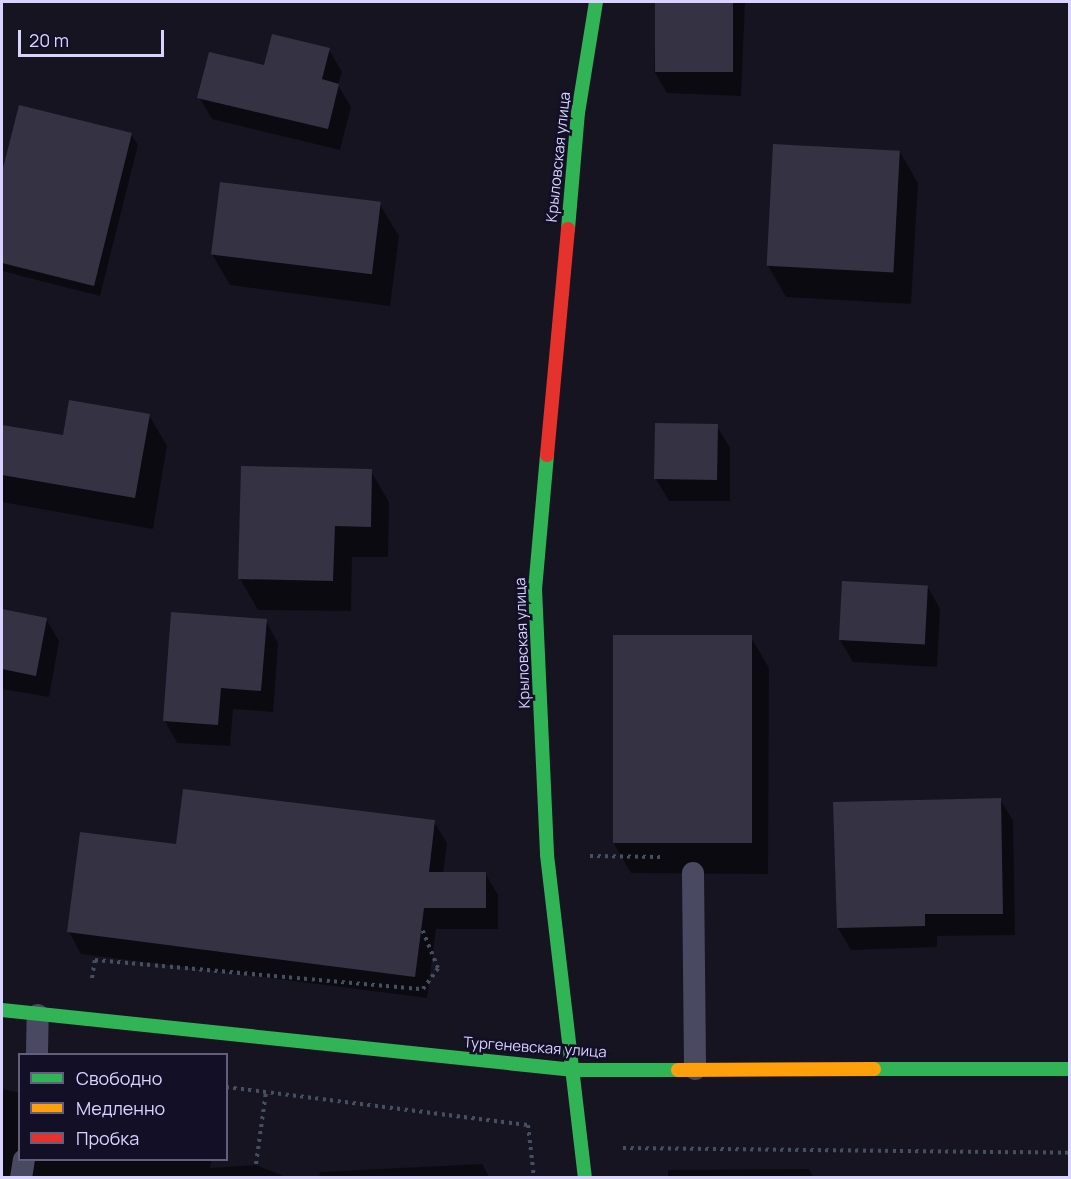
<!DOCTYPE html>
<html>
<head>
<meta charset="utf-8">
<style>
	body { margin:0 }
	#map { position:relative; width:1071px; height:1179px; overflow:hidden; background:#161421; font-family:Manrope,sans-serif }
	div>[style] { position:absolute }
	.shadow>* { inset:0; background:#0007 }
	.building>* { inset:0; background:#343243; transform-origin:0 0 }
	.path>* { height:4px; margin-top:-2px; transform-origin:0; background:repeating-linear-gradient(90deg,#44505f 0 3px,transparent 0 7.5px) }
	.lane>* { height:22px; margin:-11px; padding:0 11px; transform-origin:11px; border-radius:11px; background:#4a4962 }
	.fast>* { height:14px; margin:-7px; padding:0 7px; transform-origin:7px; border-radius:7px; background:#30b455 }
	.slow>* { height:14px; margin:-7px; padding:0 7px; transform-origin:7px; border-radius:7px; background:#ff9f0a }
	.jam>* { height:14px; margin:-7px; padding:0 7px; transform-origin:7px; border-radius:7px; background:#e5322d }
	span { translate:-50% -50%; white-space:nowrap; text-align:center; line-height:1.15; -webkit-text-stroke:5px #130f26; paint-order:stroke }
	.street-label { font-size:15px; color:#d9d4ff }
	.frame { position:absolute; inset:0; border:3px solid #d9d4ff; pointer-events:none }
	.legend { position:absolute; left:18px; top:1053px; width:210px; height:108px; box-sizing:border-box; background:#130f26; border:2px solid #625e7d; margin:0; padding:8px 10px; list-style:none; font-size:18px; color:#d9d4ff }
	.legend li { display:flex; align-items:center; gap:12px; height:30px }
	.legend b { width:30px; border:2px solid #625e7d }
	.scale { position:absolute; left:18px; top:30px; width:146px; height:27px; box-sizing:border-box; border:3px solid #d9d4ff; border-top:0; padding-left:8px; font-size:18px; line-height:21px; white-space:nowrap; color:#d9d4ff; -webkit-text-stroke:4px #130f26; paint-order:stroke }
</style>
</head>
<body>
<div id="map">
	<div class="shadow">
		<div style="clip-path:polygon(657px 2px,745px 2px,741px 96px,667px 93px,654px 71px)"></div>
		<div style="clip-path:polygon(329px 50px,342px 72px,338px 85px,351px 107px,340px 150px,212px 119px,199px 97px,265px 66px)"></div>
		<div style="clip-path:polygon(20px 107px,131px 134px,138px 145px,100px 296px,2px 271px,2px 179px)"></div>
		<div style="clip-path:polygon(900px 152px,918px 183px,911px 304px,786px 297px,768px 266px)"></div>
		<div style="clip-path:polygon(380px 205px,399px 236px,390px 306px,230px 285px,212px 254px)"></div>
		<div style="clip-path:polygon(149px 415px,167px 446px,153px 529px,2px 502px,2px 427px,64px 437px)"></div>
		<div style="clip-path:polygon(717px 426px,730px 448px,730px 501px,669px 501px,656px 479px)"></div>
		<div style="clip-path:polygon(371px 471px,389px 502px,388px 557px,352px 557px,351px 611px,258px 610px,240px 579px)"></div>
		<div style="clip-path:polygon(928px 587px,940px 609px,937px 667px,853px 662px,840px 640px)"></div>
		<div style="clip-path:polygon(2px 611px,46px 619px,59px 641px,49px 697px,2px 689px)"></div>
		<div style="clip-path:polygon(266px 621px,278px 643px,273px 712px,233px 709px,230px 746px,177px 743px,165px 721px)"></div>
		<div style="clip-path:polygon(751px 637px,769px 668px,768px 874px,631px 873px,613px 842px)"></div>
		<div style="clip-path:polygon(1000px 799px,1013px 821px,1015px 935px,937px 936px,937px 947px,851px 950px,838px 928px)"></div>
		<div style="clip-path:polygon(434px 822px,447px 843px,443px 873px,485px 873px,498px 895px,498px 929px,436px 929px,427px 998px,81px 954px,69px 932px,177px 846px)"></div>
		<div style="clip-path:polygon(2px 1089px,20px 1093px,20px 1160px,212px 1160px,210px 1168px,256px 1165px,289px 1178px,2px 1178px)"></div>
		<div style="clip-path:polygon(482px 1164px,490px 1178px,319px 1178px,320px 1172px)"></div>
		<div style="clip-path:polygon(809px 1169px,813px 1176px,946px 1178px,668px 1178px,668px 1170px)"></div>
	</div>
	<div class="building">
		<div style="left:655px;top:2px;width:78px;height:70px"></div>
		<div style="clip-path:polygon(272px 34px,330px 48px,322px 79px,339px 84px,328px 129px,197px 98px,209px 52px,264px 65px)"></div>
		<div style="clip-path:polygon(19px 105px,132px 133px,94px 286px,2px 263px,2px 172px)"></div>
		<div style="left:773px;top:144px;width:127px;height:122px;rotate:3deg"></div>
		<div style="left:220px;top:182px;width:162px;height:73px;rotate:7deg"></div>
		<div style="clip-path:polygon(69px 400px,150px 414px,135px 498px,2px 475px,2px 425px,63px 435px)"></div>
		<div style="left:655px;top:423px;width:63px;height:56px;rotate:1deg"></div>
		<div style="clip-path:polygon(241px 466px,372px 469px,371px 527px,335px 526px,333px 581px,238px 579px)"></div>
		<div style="left:842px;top:581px;width:86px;height:59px;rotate:3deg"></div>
		<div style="clip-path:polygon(2px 609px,47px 618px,36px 676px,2px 669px)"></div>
		<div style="clip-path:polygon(171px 612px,267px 619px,261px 691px,221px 688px,218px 725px,163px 721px)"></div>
		<div style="left:613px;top:635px;width:139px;height:208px"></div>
		<div style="clip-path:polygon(183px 789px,435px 820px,429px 872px,486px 872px,486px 908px,424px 908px,415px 977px,67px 932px,80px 832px,176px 844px)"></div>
		<div style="clip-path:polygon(1001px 798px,1003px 914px,925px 914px,925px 926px,837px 928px,833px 802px)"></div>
	</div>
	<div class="path">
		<div style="left:590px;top:856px;width:70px;rotate:0.8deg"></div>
		<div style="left:92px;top:978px;width:18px;rotate:-81deg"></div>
		<div style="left:95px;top:960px;width:329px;rotate:5.1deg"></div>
		<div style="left:423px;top:989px;width:26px;rotate:-54deg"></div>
		<div style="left:438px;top:968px;width:42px;rotate:-112.3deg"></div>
		<div style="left:226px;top:1087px;width:304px;rotate:7.2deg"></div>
		<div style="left:528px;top:1125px;width:53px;rotate:83.5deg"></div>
		<div style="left:623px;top:1148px;width:447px;rotate:0.6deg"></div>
		<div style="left:256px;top:1164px;width:73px;rotate:-82.1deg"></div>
	</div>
	<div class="lane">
		<div style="left:693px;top:873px;width:196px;rotate:89.4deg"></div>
		<div style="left:37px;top:1054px;width:39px;rotate:-89deg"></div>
		<div style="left:21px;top:1178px;width:18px;rotate:-81deg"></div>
	</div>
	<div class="fast">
		<div style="left:568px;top:229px;width:116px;rotate:-85.1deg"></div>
		<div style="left:578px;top:113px;width:112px;rotate:-80.8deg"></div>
		<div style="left:547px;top:455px;width:135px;rotate:95.1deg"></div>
		<div style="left:535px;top:589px;width:266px;rotate:87.4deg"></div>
		<div style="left:547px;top:855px;width:325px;rotate:83.3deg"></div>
		<div style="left:2px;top:1010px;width:575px;rotate:5.99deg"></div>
		<div style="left:574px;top:1070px;width:104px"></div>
		<div style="left:874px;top:1069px;width:196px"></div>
	</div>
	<div class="slow">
		<div style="left:678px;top:1070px;width:196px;rotate:-0.3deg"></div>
	</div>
	<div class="jam">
		<div style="left:547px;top:455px;width:227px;rotate:-84.7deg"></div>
	</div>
	<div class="street-label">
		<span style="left:558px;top:157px;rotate:-84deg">Крыловская улица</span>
		<span style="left:522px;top:643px;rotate:-92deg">Крыловская улица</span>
		<span style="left:535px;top:1047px;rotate:4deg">Тургеневская улица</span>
	</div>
	<div class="frame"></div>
	<ul class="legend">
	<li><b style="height:8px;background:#30b455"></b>Свободно</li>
	<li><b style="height:8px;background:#ff9f0a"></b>Медленно</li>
	<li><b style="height:8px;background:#e5322d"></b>Пробка</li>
	</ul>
	<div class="scale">20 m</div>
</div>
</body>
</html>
